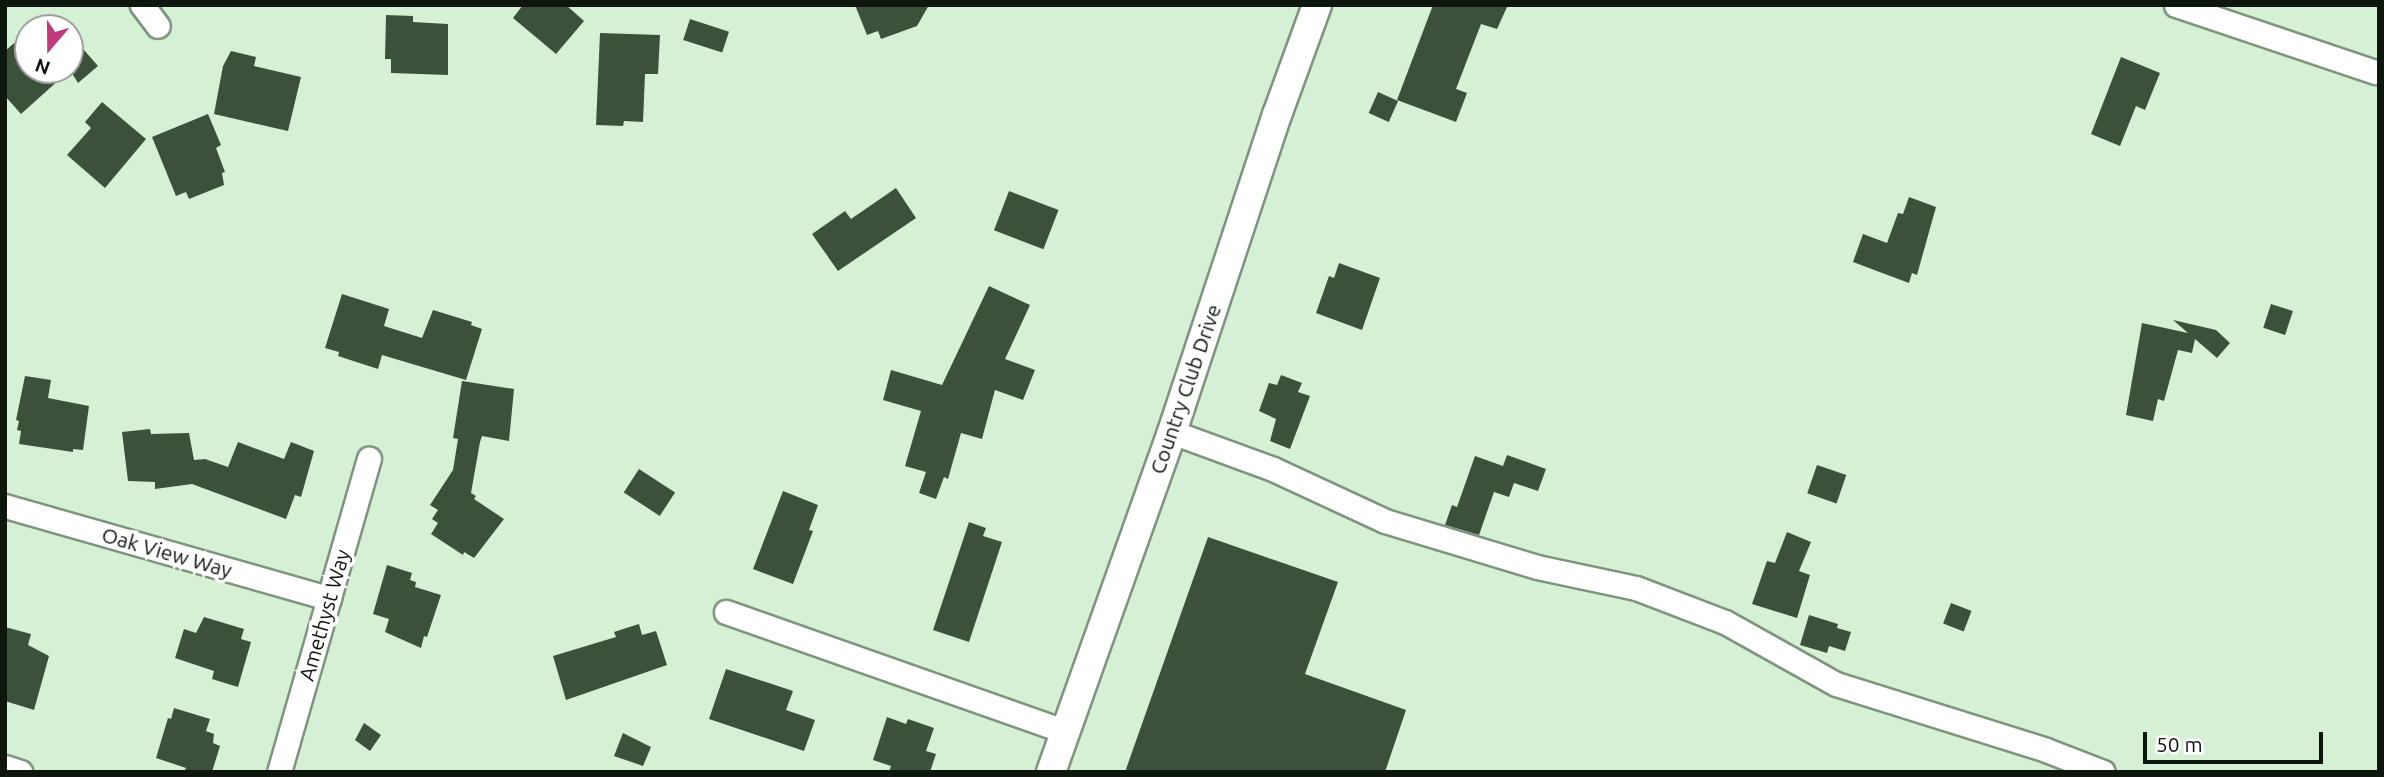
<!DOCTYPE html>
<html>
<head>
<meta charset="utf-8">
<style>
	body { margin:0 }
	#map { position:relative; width:2384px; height:777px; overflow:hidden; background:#d6f0d6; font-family:Ubuntu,sans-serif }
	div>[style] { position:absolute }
	.building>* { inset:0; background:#3c513c; transform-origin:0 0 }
	.roads { filter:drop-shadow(2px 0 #7d957d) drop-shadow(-2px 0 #7d957d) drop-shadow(0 2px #7d957d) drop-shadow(0 -2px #7d957d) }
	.minor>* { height:23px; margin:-11.5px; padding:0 11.5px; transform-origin:11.5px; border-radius:11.5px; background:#fff }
	.tertiary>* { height:28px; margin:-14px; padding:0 14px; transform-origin:14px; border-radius:14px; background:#fff }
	span { translate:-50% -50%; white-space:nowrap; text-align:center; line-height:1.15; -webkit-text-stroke:7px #fff; paint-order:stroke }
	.street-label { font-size:21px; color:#0e170e }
	.frame { position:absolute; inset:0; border:7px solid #0e170e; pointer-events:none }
	.north { position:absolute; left:14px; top:14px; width:70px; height:70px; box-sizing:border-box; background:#fff; border:2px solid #9fa29f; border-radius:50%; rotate:200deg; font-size:19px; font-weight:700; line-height:28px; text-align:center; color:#0e170e }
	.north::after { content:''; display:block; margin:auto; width:24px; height:32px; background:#c03a7b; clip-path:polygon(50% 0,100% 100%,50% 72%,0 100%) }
	.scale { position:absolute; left:2143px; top:732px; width:180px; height:32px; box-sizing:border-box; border:4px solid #0e170e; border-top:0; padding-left:9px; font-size:21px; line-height:24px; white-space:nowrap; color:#0e170e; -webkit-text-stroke:5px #fff; paint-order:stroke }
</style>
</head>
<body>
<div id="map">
	<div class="building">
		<div style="clip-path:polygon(523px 5px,566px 5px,584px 21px,556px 54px,513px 18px)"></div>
		<div style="clip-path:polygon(855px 5px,929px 5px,917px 26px,881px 39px,878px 31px,867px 35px)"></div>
		<div style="clip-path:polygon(1433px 5px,1508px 5px,1497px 29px,1481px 24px,1456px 89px,1467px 93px,1456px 122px,1397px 100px)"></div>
		<div style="clip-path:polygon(386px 15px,413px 16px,413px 22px,448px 24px,448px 75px,391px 73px,391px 59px,385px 59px)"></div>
		<div style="left:690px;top:19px;width:41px;height:22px;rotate:18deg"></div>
		<div style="clip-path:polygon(28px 31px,28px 70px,70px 70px,70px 34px,98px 66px,78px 83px,70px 70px,21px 114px,5px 96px,5px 51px)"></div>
		<div style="clip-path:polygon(600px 33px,660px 35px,658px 74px,645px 74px,643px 122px,624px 121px,623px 126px,596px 125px)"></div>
		<div style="clip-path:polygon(231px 51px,256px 57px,254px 66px,301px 77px,288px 131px,214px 114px,223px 66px)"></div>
		<div style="clip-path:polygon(2121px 57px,2160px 73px,2145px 110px,2136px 106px,2120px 146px,2091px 134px)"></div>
		<div style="left:1378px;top:92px;width:22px;height:23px;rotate:24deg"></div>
		<div style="clip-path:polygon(102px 102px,146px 139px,105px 188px,67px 155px,91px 128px,85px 122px)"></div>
		<div style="clip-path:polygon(208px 114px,221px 145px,216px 148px,225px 172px,222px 173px,224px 185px,189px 199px,186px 192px,176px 196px,152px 137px)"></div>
		<div style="clip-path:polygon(896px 188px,916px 218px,838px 271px,812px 234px,845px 211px,851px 219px)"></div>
		<div style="left:1009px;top:191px;width:53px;height:42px;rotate:21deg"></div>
		<div style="clip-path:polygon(1909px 197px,1936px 207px,1917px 275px,1912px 273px,1909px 283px,1853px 262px,1863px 234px,1887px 243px,1898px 213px,1903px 214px)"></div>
		<div style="clip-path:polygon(1339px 263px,1380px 278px,1362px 330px,1316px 313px,1329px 276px,1334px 278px)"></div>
		<div style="clip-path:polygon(989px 286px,1030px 305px,1005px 359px,1035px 370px,1023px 400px,995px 390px,982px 439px,961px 433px,948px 479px,944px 477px,936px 499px,919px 493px,926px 472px,905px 466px,921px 411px,883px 400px,891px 370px,942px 385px)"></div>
		<div style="clip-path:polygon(342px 294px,389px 309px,384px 326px,422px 338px,433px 310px,472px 322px,471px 325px,482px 329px,466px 380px,382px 355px,378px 369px,338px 356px,339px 352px,325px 348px)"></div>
		<div style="left:2271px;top:304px;width:23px;height:25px;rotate:18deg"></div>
		<div style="clip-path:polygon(2173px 320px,2216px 330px,2230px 343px,2217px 358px,2195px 339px,2192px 353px,2178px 350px,2164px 401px,2158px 399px,2153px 421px,2126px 415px,2142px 323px,2188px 333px)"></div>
		<div style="clip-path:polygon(1281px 375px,1302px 383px,1298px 392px,1310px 396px,1290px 449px,1270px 441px,1276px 419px,1259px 411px,1269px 383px,1277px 385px)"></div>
		<div style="clip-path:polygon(25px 376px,51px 380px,48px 398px,89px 406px,83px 450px,73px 449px,73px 452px,19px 444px,21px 431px,17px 430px,19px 421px,16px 420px)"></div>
		<div style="clip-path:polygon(462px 381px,514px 389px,509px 441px,482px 436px,480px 442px,471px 493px,476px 496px,474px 499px,504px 519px,474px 558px,464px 552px,463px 555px,431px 534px,438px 523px,432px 519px,438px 510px,430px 505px,453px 470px,458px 439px,453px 438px)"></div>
		<div style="clip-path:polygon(150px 429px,151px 434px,189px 433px,194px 460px,205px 459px,228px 467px,238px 442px,284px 459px,291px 442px,314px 451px,301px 497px,295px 495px,286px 519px,192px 484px,155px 489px,155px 482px,128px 481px,122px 432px)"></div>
		<div style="clip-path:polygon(1507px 455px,1546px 469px,1538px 491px,1514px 483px,1509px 497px,1494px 492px,1479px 535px,1445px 525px,1452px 505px,1457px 507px,1475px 456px,1503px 466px)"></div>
		<div style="left:1817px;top:465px;width:31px;height:30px;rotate:19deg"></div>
		<div style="left:639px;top:469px;width:43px;height:28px;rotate:33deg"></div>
		<div style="clip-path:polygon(783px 491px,818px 505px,809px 530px,813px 531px,793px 584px,753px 569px)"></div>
		<div style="clip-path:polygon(969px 522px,986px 528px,983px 536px,1002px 542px,969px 642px,933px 630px)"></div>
		<div style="clip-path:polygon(1787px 532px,1811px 542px,1799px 571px,1810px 575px,1797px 618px,1752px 604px,1767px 561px,1775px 563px)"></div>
		<div style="clip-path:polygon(1208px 537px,1338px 582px,1305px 674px,1406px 710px,1385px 772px,1125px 772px)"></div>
		<div style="clip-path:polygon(387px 565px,412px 573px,410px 580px,416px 582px,415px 587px,441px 595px,427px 637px,424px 636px,421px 648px,385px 632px,389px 619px,373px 614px)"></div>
		<div style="left:1951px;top:603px;width:22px;height:22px;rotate:21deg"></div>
		<div style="clip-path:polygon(1809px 615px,1838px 624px,1837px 628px,1851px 632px,1845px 651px,1829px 646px,1827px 653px,1800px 645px)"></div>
		<div style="clip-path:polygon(204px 617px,244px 629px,241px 639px,251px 642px,238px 687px,212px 679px,214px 671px,175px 658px,184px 629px,196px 633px)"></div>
		<div style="clip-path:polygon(639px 624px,642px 635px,656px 631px,667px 665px,566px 700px,553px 656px,616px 637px,614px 632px)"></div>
		<div style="clip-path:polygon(5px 627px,31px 634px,28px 645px,49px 656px,34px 710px,5px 701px)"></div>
		<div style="clip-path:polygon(726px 669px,793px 691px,786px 710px,815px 720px,804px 751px,709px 719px)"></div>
		<div style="clip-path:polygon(174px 708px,210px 719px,206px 731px,214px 734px,213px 743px,220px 746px,212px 772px,184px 772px,186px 768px,156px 758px,168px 718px,171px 719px)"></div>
		<div style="clip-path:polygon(887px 717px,906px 724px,908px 719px,934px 728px,926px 751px,936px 754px,930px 772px,889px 772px,891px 766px,873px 760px)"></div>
		<div style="clip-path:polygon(364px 723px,381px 735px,370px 751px,355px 740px)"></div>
		<div style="clip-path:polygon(623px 733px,651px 747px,643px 766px,614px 756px)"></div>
	</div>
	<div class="roads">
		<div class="minor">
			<div style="left:142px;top:5px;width:26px;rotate:53deg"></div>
			<div style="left:2176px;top:5px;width:210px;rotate:18.6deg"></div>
			<div style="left:1172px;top:432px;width:108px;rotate:20.1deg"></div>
			<div style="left:1273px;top:469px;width:123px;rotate:24.9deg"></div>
			<div style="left:1385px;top:521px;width:159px;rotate:16.8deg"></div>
			<div style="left:1537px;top:567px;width:101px;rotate:12deg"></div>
			<div style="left:1636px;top:588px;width:95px;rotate:20.9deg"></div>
			<div style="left:1725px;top:622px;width:127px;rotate:29.2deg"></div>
			<div style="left:1836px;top:684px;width:220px;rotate:17.4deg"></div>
			<div style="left:2046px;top:750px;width:61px;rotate:21.1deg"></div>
			<div style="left:5px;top:506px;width:337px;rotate:15.9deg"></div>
			<div style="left:726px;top:612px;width:361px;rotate:19.4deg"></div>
			<div style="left:5px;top:767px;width:16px;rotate:18deg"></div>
			<div style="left:279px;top:772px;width:326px;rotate:-74deg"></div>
		</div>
		<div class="tertiary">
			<div style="left:1051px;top:772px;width:361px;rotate:-70.4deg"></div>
			<div style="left:1172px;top:432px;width:334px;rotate:-71.7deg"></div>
			<div style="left:1277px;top:115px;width:117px;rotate:-70deg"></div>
		</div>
	</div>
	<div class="street-label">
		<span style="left:1185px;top:389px;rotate:-71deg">Country Club Drive</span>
		<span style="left:167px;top:552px;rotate:16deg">Oak View Way</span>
		<span style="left:324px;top:615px;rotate:-74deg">Amethyst Way</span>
	</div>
	<div class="frame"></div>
	<div class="north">N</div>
	<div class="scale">50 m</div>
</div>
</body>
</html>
